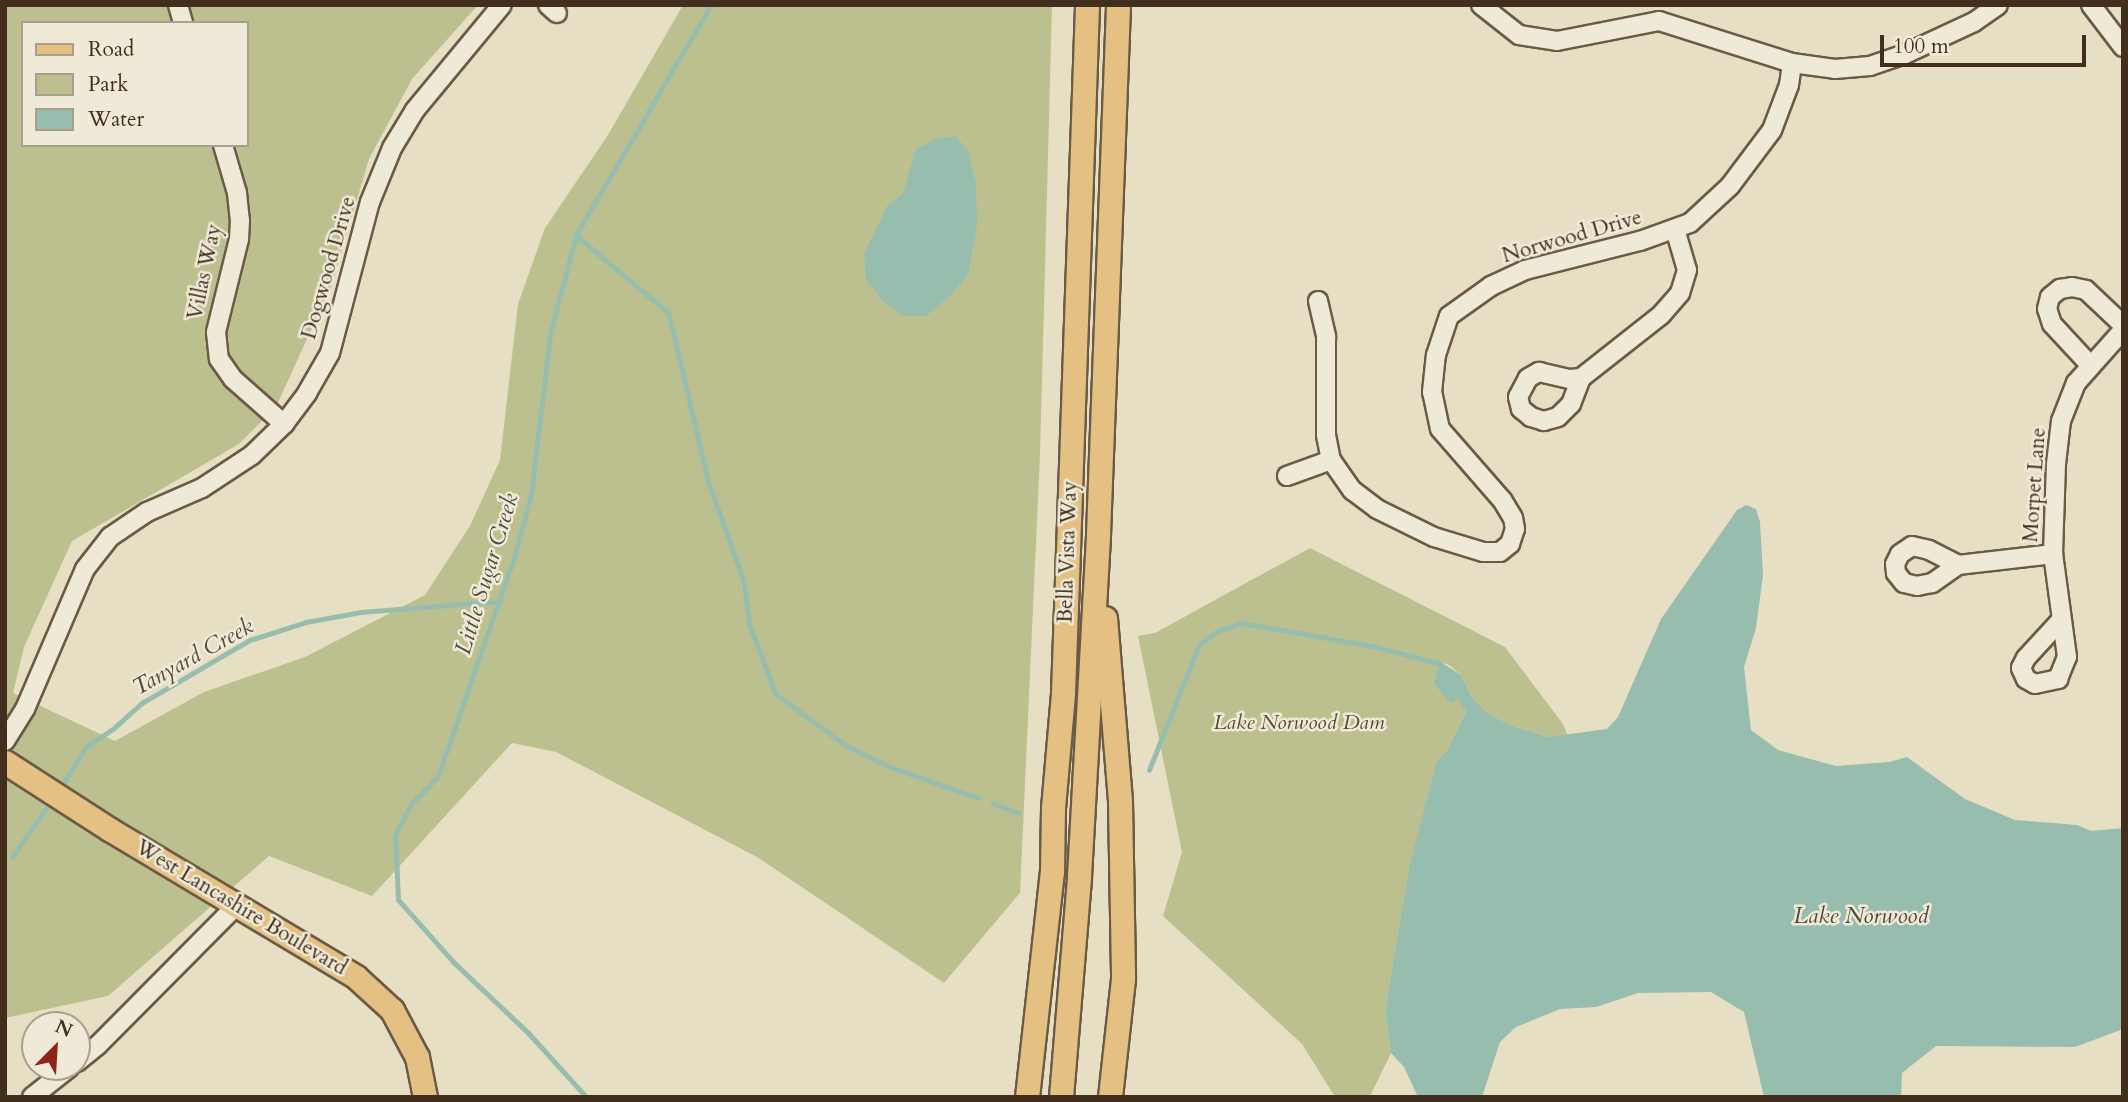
<!DOCTYPE html>
<html>
<head>
<meta charset="utf-8">
<style>
	body { margin:0 }
	#map { position:relative; width:2128px; height:1102px; overflow:hidden; background:#e7dfc3; font-family:Cardo,serif }
	div>[style] { position:absolute }
	.green>* { inset:0; background:#bcc08f }
	.water>* { inset:0; background:#97bdaf }
	.stream>* { height:4.5px; margin:-2.25px; padding:0 2.25px; transform-origin:2.25px; border-radius:2.25px; background:#97bdaf }
	.roads { filter:drop-shadow(2px 0 #6b5a46) drop-shadow(-2px 0 #6b5a46) drop-shadow(0 2px #6b5a46) drop-shadow(0 -2px #6b5a46) }
	.minor>* { height:18px; margin:-9px; padding:0 9px; transform-origin:9px; border-radius:9px; background:#efead8 }
	.major>* { height:23px; margin:-11.5px; padding:0 11.5px; transform-origin:11.5px; border-radius:11.5px; background:#e4c082 }
	span { translate:-50% -50%; white-space:nowrap; text-align:center; line-height:1.15; -webkit-text-stroke:5px #efead8; paint-order:stroke }
	.street-label { font-size:21px; color:#422e1c }
	.park-label { font-size:21px; color:#5a4b33; font-style:italic }
	.water-label { font-size:23px; color:#534b39; font-style:italic }
	.frame { position:absolute; inset:0; border:7px solid #422e1c; pointer-events:none }
	.legend { position:absolute; left:21px; top:21px; width:228px; height:126px; box-sizing:border-box; background:#efead8; border:2px solid #aa9f8d; margin:0; padding:9px 12px; list-style:none; font-size:21px; color:#422e1c }
	.legend li { display:flex; align-items:center; gap:14px; height:35px }
	.legend b { width:35px; border:2px solid #aa9f8d }
	.north { position:absolute; left:21px; top:1011px; width:70px; height:70px; box-sizing:border-box; background:#efead8; border:2px solid #aa9f8d; border-radius:50%; rotate:24deg; font-size:19px; font-weight:700; line-height:28px; text-align:center; color:#422e1c }
	.north::after { content:''; display:block; margin:auto; width:24px; height:32px; background:#8f2418; clip-path:polygon(50% 0,100% 100%,50% 72%,0 100%) }
	.scale { position:absolute; left:1880px; top:35px; width:206px; height:32px; box-sizing:border-box; border:4px solid #422e1c; border-top:0; padding-left:9px; font-size:21px; line-height:24px; white-space:nowrap; color:#422e1c; -webkit-text-stroke:5px #efead8; paint-order:stroke }
</style>
</head>
<body>
<div id="map">
	<div class="green">
		<div style="clip-path:polygon(evenodd,5px 5px,478px 5px,412px 79px,369px 159px,332px 284px,276px 407px,239px 444px,72px 541px,24px 647px,13px 693px,115px 741px,204px 692px,305px 657px,425px 595px,470px 526px,500px 460px,518px 304px,545px 228px,608px 135px,683px 5px,1052px 5px,1040px 455px,1020px 893px,944px 983px,757px 857px,556px 752px,512px 743px,372px 896px,269px 856px,108px 996px,5px 1018px,5px 5px,23px 23px,247px 23px,247px 145px,23px 145px,23px 23px)"></div>
		<div style="clip-path:polygon(1310px 548px,1505px 647px,1563px 724px,1569px 739px,1548px 737px,1510px 725px,1485px 711px,1471px 695px,1461px 675px,1449px 665px,1438px 661px,1466px 712px,1447px 750px,1436px 762px,1413px 856px,1385px 1011px,1391px 1053px,1371px 1094px,1366px 1097px,1335px 1097px,1302px 1044px,1163px 916px,1182px 852px,1138px 636px,1155px 633px)"></div>
	</div>
	<div class="water">
		<div style="clip-path:polygon(955px 136px,968px 150px,976px 184px,977px 226px,968px 274px,949px 297px,926px 316px,903px 316px,884px 302px,866px 280px,864px 254px,887px 206px,903px 193px,916px 149px,935px 139px)"></div>
		<div style="clip-path:polygon(1746px 505px,1756px 509px,1760px 522px,1763px 575px,1756px 628px,1744px 667px,1751px 730px,1778px 750px,1836px 766px,1889px 762px,1907px 757px,1965px 799px,2015px 820px,2077px 825px,2091px 831px,2123px 828px,2123px 1029px,2075px 1047px,1936px 1046px,1902px 1073px,1901px 1097px,1764px 1097px,1744px 1012px,1711px 992px,1638px 993px,1596px 1007px,1560px 1009px,1516px 1027px,1500px 1042px,1482px 1097px,1418px 1097px,1404px 1067px,1391px 1053px,1385px 1011px,1410px 865px,1436px 762px,1447px 750px,1466px 712px,1458px 699px,1451px 703px,1434px 684px,1439px 661px,1461px 675px,1471px 695px,1485px 711px,1510px 725px,1548px 737px,1607px 729px,1618px 717px,1661px 619px,1737px 510px)"></div>
	</div>
	<div class="stream">
		<div style="left:576px;top:235px;width:121px;rotate:40deg"></div>
		<div style="left:669px;top:313px;width:175px;rotate:76.8deg"></div>
		<div style="left:709px;top:483px;width:104px;rotate:70.3deg"></div>
		<div style="left:744px;top:581px;width:44px;rotate:82.2deg"></div>
		<div style="left:750px;top:625px;width:74px;rotate:69.4deg"></div>
		<div style="left:776px;top:694px;width:88px;rotate:36.2deg"></div>
		<div style="left:847px;top:746px;width:51px;rotate:25.6deg"></div>
		<div style="left:893px;top:768px;width:91px;rotate:19.2deg"></div>
		<div style="left:1149px;top:770px;width:135px;rotate:-68.2deg"></div>
		<div style="left:1199px;top:645px;width:21px;rotate:-37deg"></div>
		<div style="left:1216px;top:632px;width:28px;rotate:-19deg"></div>
		<div style="left:1242px;top:623px;width:133px;rotate:10deg"></div>
		<div style="left:1373px;top:646px;width:70px;rotate:14.8deg"></div>
		<div style="left:59px;top:790px;width:51px;rotate:-57.9deg"></div>
		<div style="left:86px;top:747px;width:32px;rotate:-34deg"></div>
		<div style="left:113px;top:729px;width:39px;rotate:-42deg"></div>
		<div style="left:142px;top:703px;width:125px;rotate:-30.3deg"></div>
		<div style="left:250px;top:640px;width:59px;rotate:-17.8deg"></div>
		<div style="left:306px;top:622px;width:56px;rotate:-10.3deg"></div>
		<div style="left:361px;top:612px;width:139px;rotate:-4.5deg"></div>
		<div style="left:993px;top:803px;width:27px;rotate:22deg"></div>
		<div style="left:12px;top:857px;width:70px;rotate:-54.9deg"></div>
		<div style="left:586px;top:1097px;width:86px;rotate:-132.2deg"></div>
		<div style="left:528px;top:1033px;width:102px;rotate:-136.6deg"></div>
		<div style="left:454px;top:963px;width:84px;rotate:-131.6deg"></div>
		<div style="left:398px;top:900px;width:65px;rotate:-92.6deg"></div>
		<div style="left:395px;top:835px;width:36px;rotate:-62deg"></div>
		<div style="left:412px;top:803px;width:37px;rotate:-46deg"></div>
		<div style="left:438px;top:776px;width:231px;rotate:-70.8deg"></div>
		<div style="left:514px;top:558px;width:65px;rotate:-74.9deg"></div>
		<div style="left:531px;top:495px;width:161px;rotate:-83.2deg"></div>
		<div style="left:550px;top:335px;width:103px;rotate:-75.4deg"></div>
		<div style="left:576px;top:235px;width:267px;rotate:-59.6deg"></div>
	</div>
	<div class="roads">
		<div class="minor">
			<div style="left:178px;top:5px;width:19px;rotate:74deg"></div>
			<div style="left:548px;top:5px;width:12px;rotate:42deg"></div>
			<div style="left:1481px;top:5px;width:48px;rotate:38.3deg"></div>
			<div style="left:1519px;top:35px;width:38px;rotate:9deg"></div>
			<div style="left:1557px;top:41px;width:104px;rotate:-11.1deg"></div>
			<div style="left:1659px;top:21px;width:139px;rotate:17.5deg"></div>
			<div style="left:1792px;top:63px;width:43px;rotate:7.9deg"></div>
			<div style="left:1835px;top:69px;width:35px;rotate:-5deg"></div>
			<div style="left:1870px;top:66px;width:37px;rotate:-19deg"></div>
			<div style="left:1905px;top:54px;width:76px;rotate:-24.9deg"></div>
			<div style="left:1974px;top:22px;width:29px;rotate:-35deg"></div>
			<div style="left:2091px;top:5px;width:53px;rotate:52.7deg"></div>
			<div style="left:223px;top:145px;width:50px;rotate:73.7deg"></div>
			<div style="left:237px;top:193px;width:27px;rotate:84deg"></div>
			<div style="left:240px;top:220px;width:19px;rotate:93deg"></div>
			<div style="left:239px;top:239px;width:96px;rotate:103.9deg"></div>
			<div style="left:216px;top:332px;width:27px;rotate:84deg"></div>
			<div style="left:219px;top:359px;width:24px;rotate:55deg"></div>
			<div style="left:233px;top:379px;width:68px;rotate:41.4deg"></div>
			<div style="left:1318px;top:301px;width:37px;rotate:77deg"></div>
			<div style="left:1326px;top:337px;width:98px;rotate:90deg"></div>
			<div style="left:1326px;top:435px;width:25px;rotate:79deg"></div>
			<div style="left:1331px;top:460px;width:37px;rotate:55deg"></div>
			<div style="left:1352px;top:490px;width:31px;rotate:37deg"></div>
			<div style="left:1377px;top:509px;width:64px;rotate:26.2deg"></div>
			<div style="left:1434px;top:537px;width:51px;rotate:17deg"></div>
			<div style="left:1483px;top:552px;width:17px"></div>
			<div style="left:1500px;top:552px;width:13px;rotate:-39deg"></div>
			<div style="left:1510px;top:544px;width:16px;rotate:-72deg"></div>
			<div style="left:1515px;top:529px;width:11px;rotate:-100deg"></div>
			<div style="left:1513px;top:518px;width:21px;rotate:-121deg"></div>
			<div style="left:1502px;top:500px;width:94px;rotate:-131.1deg"></div>
			<div style="left:1440px;top:429px;width:38px;rotate:-102deg"></div>
			<div style="left:1432px;top:392px;width:37px;rotate:-84deg"></div>
			<div style="left:1436px;top:355px;width:41px;rotate:-71.6deg"></div>
			<div style="left:1449px;top:316px;width:52px;rotate:-35.5deg"></div>
			<div style="left:1491px;top:286px;width:38px;rotate:-25deg"></div>
			<div style="left:1525px;top:270px;width:119px;rotate:-14.2deg"></div>
			<div style="left:1640px;top:241px;width:53px;rotate:-19.8deg"></div>
			<div style="left:1690px;top:223px;width:54px;rotate:-42.8deg"></div>
			<div style="left:1730px;top:186px;width:70px;rotate:-53.1deg"></div>
			<div style="left:1772px;top:130px;width:48px;rotate:-69.3deg"></div>
			<div style="left:1789px;top:85px;width:22px;rotate:-82deg"></div>
			<div style="left:2090px;top:365px;width:56px;rotate:-132.8deg"></div>
			<div style="left:2052px;top:324px;width:16px;rotate:-108deg"></div>
			<div style="left:2047px;top:309px;width:12px;rotate:-76deg"></div>
			<div style="left:2050px;top:297px;width:13px;rotate:-39deg"></div>
			<div style="left:2060px;top:289px;width:12px;rotate:-9deg"></div>
			<div style="left:2072px;top:287px;width:14px;rotate:12deg"></div>
			<div style="left:2086px;top:290px;width:51px;rotate:43.4deg"></div>
			<div style="left:1581px;top:378px;width:28px;rotate:111deg"></div>
			<div style="left:1571px;top:404px;width:18px;rotate:135deg"></div>
			<div style="left:1558px;top:417px;width:15px;rotate:164deg"></div>
			<div style="left:1544px;top:421px;width:14px;rotate:-163deg"></div>
			<div style="left:1531px;top:417px;width:13px;rotate:-141deg"></div>
			<div style="left:1521px;top:409px;width:12px;rotate:-104deg"></div>
			<div style="left:1518px;top:397px;width:21px;rotate:-62deg"></div>
			<div style="left:1528px;top:378px;width:13px;rotate:-29deg"></div>
			<div style="left:1539px;top:372px;width:32px;rotate:13deg"></div>
			<div style="left:1570px;top:379px;width:11px;rotate:-5deg"></div>
			<div style="left:1581px;top:378px;width:102px;rotate:-38.2deg"></div>
			<div style="left:1661px;top:315px;width:29px;rotate:-49deg"></div>
			<div style="left:1680px;top:293px;width:24px;rotate:-73deg"></div>
			<div style="left:1687px;top:270px;width:43px;rotate:-106.3deg"></div>
			<div style="left:1287px;top:476px;width:47px;rotate:-20deg"></div>
			<div style="left:1958px;top:565px;width:32px;rotate:145deg"></div>
			<div style="left:1932px;top:583px;width:15px;rotate:169deg"></div>
			<div style="left:1917px;top:586px;width:13px;rotate:-167deg"></div>
			<div style="left:1904px;top:583px;width:13px;rotate:-129deg"></div>
			<div style="left:1896px;top:573px;width:9px;rotate:-96deg"></div>
			<div style="left:1895px;top:564px;width:11px;rotate:-63deg"></div>
			<div style="left:1900px;top:554px;width:14px;rotate:-34deg"></div>
			<div style="left:1912px;top:546px;width:17px;rotate:13deg"></div>
			<div style="left:1929px;top:550px;width:33px;rotate:27deg"></div>
			<div style="left:1958px;top:565px;width:96px;rotate:-6.6deg"></div>
			<div style="left:2061px;top:620px;width:52px;rotate:132.6deg"></div>
			<div style="left:2026px;top:658px;width:11px;rotate:117deg"></div>
			<div style="left:2021px;top:668px;width:12px;rotate:66deg"></div>
			<div style="left:2026px;top:679px;width:10px;rotate:29deg"></div>
			<div style="left:2035px;top:684px;width:24px;rotate:-12deg"></div>
			<div style="left:2058px;top:679px;width:24px;rotate:-68deg"></div>
			<div style="left:2067px;top:657px;width:104px;rotate:-97.7deg"></div>
			<div style="left:2053px;top:554px;width:90px;rotate:-88.1deg"></div>
			<div style="left:2056px;top:464px;width:43px;rotate:-83.4deg"></div>
			<div style="left:2061px;top:421px;width:41px;rotate:-68.5deg"></div>
			<div style="left:2076px;top:383px;width:71px;rotate:-48.4deg"></div>
			<div style="left:5px;top:741px;width:38px;rotate:-58deg"></div>
			<div style="left:25px;top:709px;width:152px;rotate:-66.8deg"></div>
			<div style="left:85px;top:569px;width:41px;rotate:-52deg"></div>
			<div style="left:110px;top:537px;width:45px;rotate:-34deg"></div>
			<div style="left:147px;top:512px;width:60px;rotate:-23.6deg"></div>
			<div style="left:202px;top:488px;width:60px;rotate:-33.4deg"></div>
			<div style="left:252px;top:455px;width:45px;rotate:-44.1deg"></div>
			<div style="left:284px;top:424px;width:39px;rotate:-53deg"></div>
			<div style="left:307px;top:393px;width:46px;rotate:-60.1deg"></div>
			<div style="left:330px;top:353px;width:156px;rotate:-75.2deg"></div>
			<div style="left:370px;top:202px;width:58px;rotate:-67.8deg"></div>
			<div style="left:392px;top:148px;width:44px;rotate:-58.8deg"></div>
			<div style="left:415px;top:110px;width:136px;rotate:-50.4deg"></div>
			<div style="left:77px;top:1062px;width:27px;rotate:-39deg"></div>
			<div style="left:98px;top:1045px;width:197px;rotate:-45.2deg"></div>
			<div style="left:32px;top:1097px;width:48px;rotate:-38.3deg"></div>
		</div>
		<div class="major">
			<div style="left:1105px;top:618px;width:184px;rotate:85.3deg"></div>
			<div style="left:1120px;top:801px;width:178px;rotate:89deg"></div>
			<div style="left:1123px;top:979px;width:119px;rotate:96.3deg"></div>
			<div style="left:5px;top:762px;width:124px;rotate:32.8deg"></div>
			<div style="left:109px;top:829px;width:288px;rotate:30.9deg"></div>
			<div style="left:356px;top:977px;width:49px;rotate:42.5deg"></div>
			<div style="left:392px;top:1010px;width:53px;rotate:62deg"></div>
			<div style="left:417px;top:1057px;width:41px;rotate:78.7deg"></div>
			<div style="left:1027px;top:1097px;width:226px;rotate:-83.7deg"></div>
			<div style="left:1052px;top:872px;width:64px;rotate:-89.1deg"></div>
			<div style="left:1053px;top:808px;width:115px;rotate:-85deg"></div>
			<div style="left:1063px;top:693px;width:688px;rotate:-88deg"></div>
			<div style="left:1061px;top:1097px;width:222px;rotate:-85.3deg"></div>
			<div style="left:1079px;top:876px;width:343px;rotate:-86.8deg"></div>
			<div style="left:1098px;top:534px;width:529px;rotate:-87.83deg"></div>
		</div>
	</div>
	<div class="street-label">
		<span style="left:1572px;top:237px;rotate:-16deg">Norwood Drive</span>
		<span style="left:329px;top:268px;rotate:-74deg">Dogwood Drive</span>
		<span style="left:205px;top:272px;rotate:-78deg">Villas Way</span>
		<span style="left:2035px;top:485px;rotate:-86deg">Morpet Lane</span>
		<span style="left:1068px;top:552px;rotate:-88deg">Bella Vista Way</span>
		<span style="left:241px;top:908px;rotate:31deg">West Lancashire Boulevard</span>
	</div>
	<div class="park-label">
		<span style="left:1299px;top:723px">Lake Norwood Dam</span>
	</div>
	<div class="water-label">
		<span style="left:487px;top:574px;rotate:-73deg">Little Sugar Creek</span>
		<span style="left:193px;top:657px;rotate:-29deg">Tanyard Creek</span>
		<span style="left:1861px;top:916px">Lake Norwood</span>
	</div>
	<div class="frame"></div>
	<ul class="legend">
	<li><b style="height:9px;background:#e4c082"></b>Road</li>
	<li><b style="height:19px;background:#bcc08f"></b>Park</li>
	<li><b style="height:19px;background:#97bdaf"></b>Water</li>
	</ul>
	<div class="north">N</div>
	<div class="scale">100 m</div>
</div>
</body>
</html>
